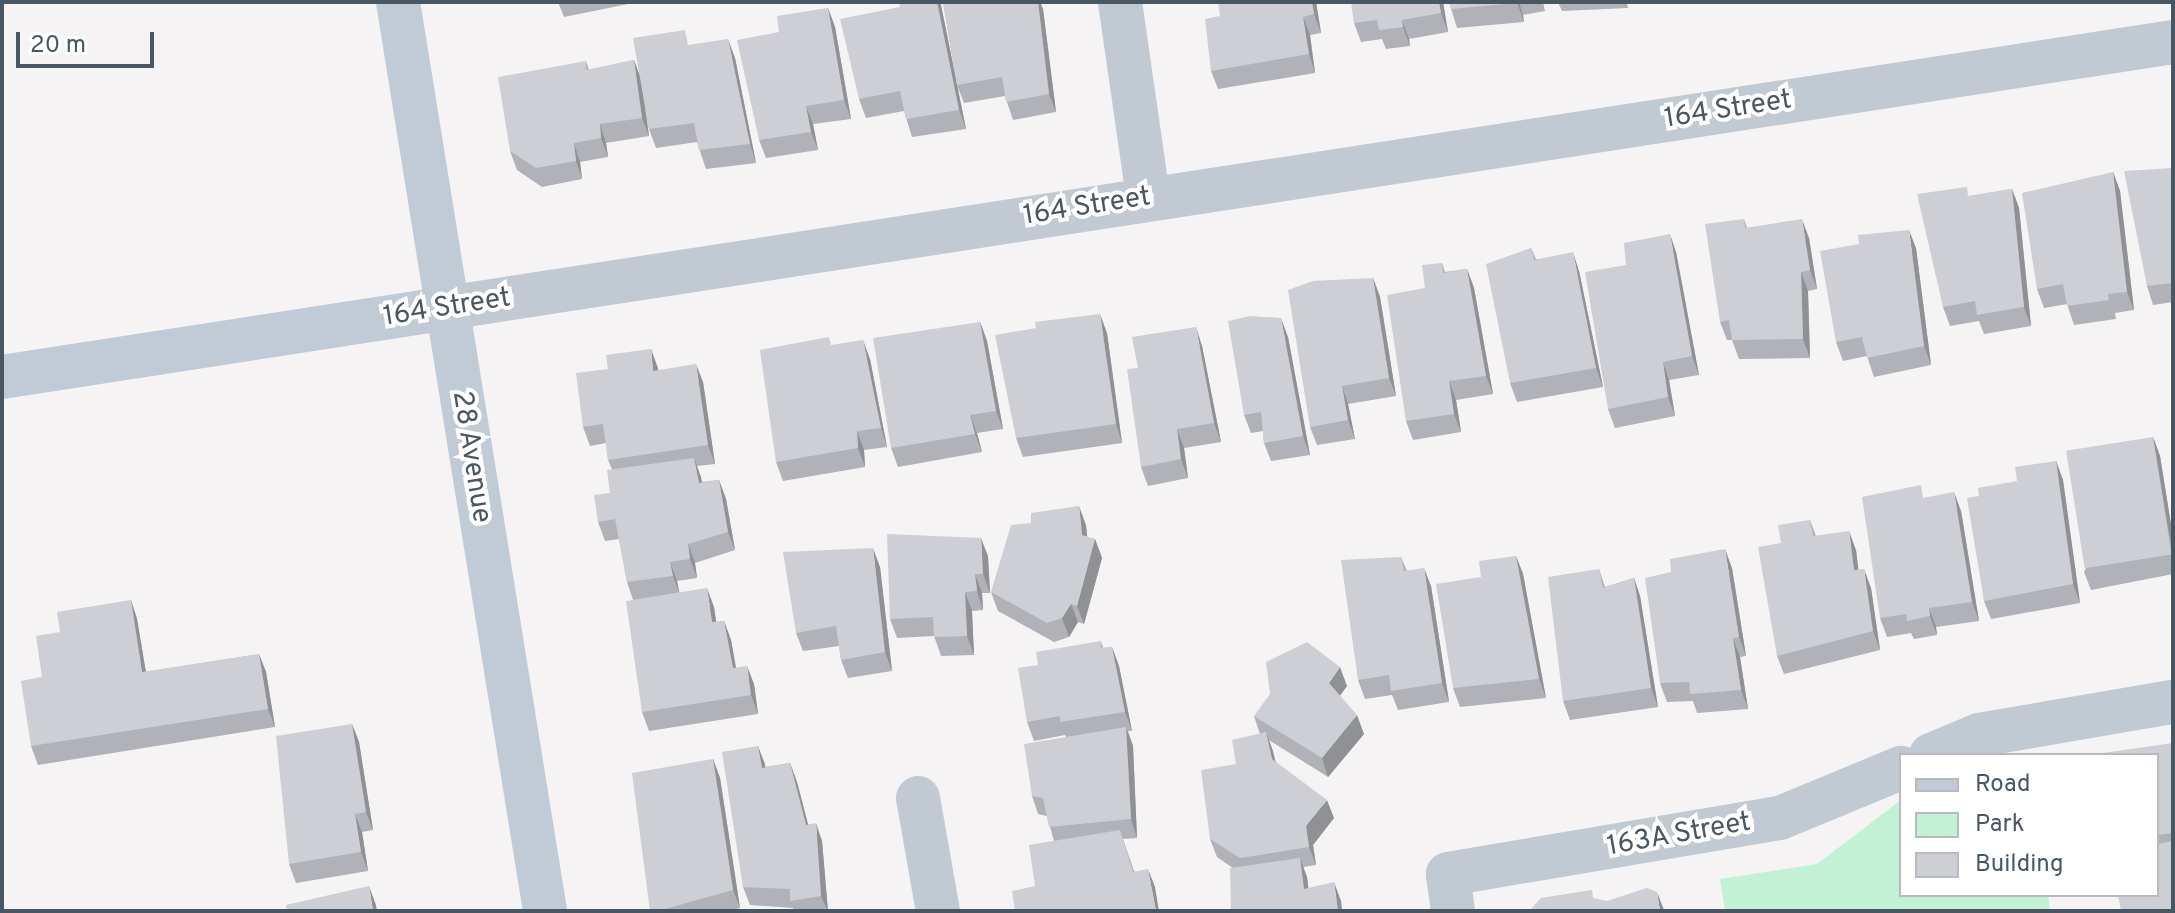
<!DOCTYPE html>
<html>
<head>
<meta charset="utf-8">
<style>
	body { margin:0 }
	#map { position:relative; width:2175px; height:913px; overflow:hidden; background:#f5f3f3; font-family:Overpass,sans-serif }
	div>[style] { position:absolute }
	.green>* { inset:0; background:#c3f1d5 }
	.street>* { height:44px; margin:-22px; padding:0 22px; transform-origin:22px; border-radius:22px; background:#c1cad2 }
	.secondary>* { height:44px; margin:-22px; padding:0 22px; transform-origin:22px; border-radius:22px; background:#c1cbd6 }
	.wall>* { inset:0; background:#b0b2b7 }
	.shaded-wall>* { inset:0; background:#909195 }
	.building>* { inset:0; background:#cdcfd5; transform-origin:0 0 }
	span { translate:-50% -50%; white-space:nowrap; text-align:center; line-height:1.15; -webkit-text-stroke:8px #fff; paint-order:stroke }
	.street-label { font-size:28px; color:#4a5661 }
	.frame { position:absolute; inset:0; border:4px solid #4a5661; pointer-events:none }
	.legend { position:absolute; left:1899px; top:753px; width:260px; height:144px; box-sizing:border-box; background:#fff; border:2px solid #b7bbc0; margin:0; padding:10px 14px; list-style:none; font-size:24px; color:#4a5661 }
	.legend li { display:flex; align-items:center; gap:16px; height:40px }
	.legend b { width:40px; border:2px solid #b7bbc0 }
	.scale { position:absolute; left:16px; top:32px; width:138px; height:36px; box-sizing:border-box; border:4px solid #4a5661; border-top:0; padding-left:10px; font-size:24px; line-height:28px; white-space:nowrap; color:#4a5661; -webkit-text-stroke:6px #fff; paint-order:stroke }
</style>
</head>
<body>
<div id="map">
	<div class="green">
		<div style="clip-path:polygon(1901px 800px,1901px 895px,2048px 895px,2050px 911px,1725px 911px,1720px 879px,1817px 864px)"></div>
	</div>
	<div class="street">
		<div style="left:1120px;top:2px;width:197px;rotate:81.8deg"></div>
		<div style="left:447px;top:308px;width:1746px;rotate:-8.76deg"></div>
		<div style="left:1931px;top:755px;width:52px;rotate:-22.6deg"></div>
		<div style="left:1979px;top:735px;width:197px;rotate:-9.7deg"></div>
		<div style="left:918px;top:798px;width:115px;rotate:80deg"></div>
		<div style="left:1453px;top:911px;width:37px;rotate:-98deg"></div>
		<div style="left:1448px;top:874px;width:337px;rotate:-9.6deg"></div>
		<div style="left:1780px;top:818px;width:131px;rotate:-22.5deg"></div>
	</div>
	<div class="secondary">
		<div style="left:398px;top:2px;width:921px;rotate:80.81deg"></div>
		<div style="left:2px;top:377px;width:450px;rotate:-8.8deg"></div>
	</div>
	<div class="wall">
		<div style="clip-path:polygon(558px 2px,638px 2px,564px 17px)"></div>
		<div style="clip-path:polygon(937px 2px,940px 2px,941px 5px,966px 129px,912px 137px,904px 111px,866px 118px,859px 99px)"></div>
		<div style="clip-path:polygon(943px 2px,1040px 2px,1043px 9px,1056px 112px,1013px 120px,1005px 96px,964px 103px,957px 85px)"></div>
		<div style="clip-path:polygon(1316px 2px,1321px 33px,1310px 35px,1315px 73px,1218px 89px,1211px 71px,1220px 16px)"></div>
		<div style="clip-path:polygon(1443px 2px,1448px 32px,1409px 39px,1410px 46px,1386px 49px,1382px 39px,1361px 42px,1354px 23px)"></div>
		<div style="clip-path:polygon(1449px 2px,1543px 2px,1545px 11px,1523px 15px,1524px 22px,1457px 28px)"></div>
		<div style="clip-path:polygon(1558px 2px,1627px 2px,1628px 8px,1562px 11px)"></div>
		<div style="clip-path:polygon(828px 8px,835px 27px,851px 119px,813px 124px,818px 150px,766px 158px,759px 140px,779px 32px)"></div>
		<div style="clip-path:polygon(691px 45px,735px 58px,756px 163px,706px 169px,697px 142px,656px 148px,649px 129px,645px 106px,649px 136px,606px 143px,608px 157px,580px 162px,582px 179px,542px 187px,517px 170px,510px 151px,586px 61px,589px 70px,634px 60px,639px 74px)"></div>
		<div style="clip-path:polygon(2173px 168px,2173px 302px,2153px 305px,2147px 286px)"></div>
		<div style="clip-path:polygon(2113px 172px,2120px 191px,2134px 310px,2115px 313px,2116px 319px,2074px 325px,2067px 304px,2044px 308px,2037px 289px)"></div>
		<div style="clip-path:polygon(2012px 189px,2019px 208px,2031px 326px,1984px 334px,1979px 321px,1950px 326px,1943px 307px,1970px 196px)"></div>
		<div style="clip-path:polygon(1744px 219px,1747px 228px,1809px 238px,1817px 289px,1808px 291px,1810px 358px,1739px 359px,1732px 340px,1727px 340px,1720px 322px)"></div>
		<div style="clip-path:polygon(1531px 248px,1536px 259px,1579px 271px,1603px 387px,1517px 402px,1510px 383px)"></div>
		<div style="clip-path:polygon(1916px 248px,1931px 365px,1874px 377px,1867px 356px,1843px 361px,1836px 342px)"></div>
		<div style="clip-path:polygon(1676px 252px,1699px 375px,1669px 380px,1675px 416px,1615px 428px,1608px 409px,1626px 265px)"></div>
		<div style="clip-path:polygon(1442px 263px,1445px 272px,1467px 269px,1474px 288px,1493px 394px,1456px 400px,1461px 432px,1413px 440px,1406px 421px,1425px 288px)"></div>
		<div style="clip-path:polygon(1373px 278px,1380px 297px,1396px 396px,1348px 404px,1355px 439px,1317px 445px,1310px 427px)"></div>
		<div style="clip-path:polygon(980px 322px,987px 341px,1003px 429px,977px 433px,982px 452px,898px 467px,891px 448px)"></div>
		<div style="clip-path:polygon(1107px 333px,1122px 443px,1023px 457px,1016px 438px)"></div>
		<div style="clip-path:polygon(1288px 337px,1310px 455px,1271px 461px,1264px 443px,1263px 431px,1251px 433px,1244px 415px)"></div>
		<div style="clip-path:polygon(832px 345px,870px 359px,887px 447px,864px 450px,865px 467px,783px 481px,776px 462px)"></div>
		<div style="clip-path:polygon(1202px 346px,1221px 442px,1184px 448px,1188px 478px,1148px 486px,1141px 467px,1138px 368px)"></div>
		<div style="clip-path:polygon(658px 368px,658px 370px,703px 382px,715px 464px,697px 466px,702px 482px,719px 480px,726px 499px,735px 550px,695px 563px,697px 578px,677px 581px,679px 593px,714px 607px,716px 622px,724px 621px,731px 640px,736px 667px,754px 684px,758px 714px,649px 731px,642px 712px,633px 600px,627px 582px,619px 539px,605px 541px,598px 522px,610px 493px,612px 469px,608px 460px,606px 443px,590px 446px,583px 427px)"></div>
		<div style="clip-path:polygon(2153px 437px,2160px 456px,2173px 537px,2173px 574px,2091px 590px,2084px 572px)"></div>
		<div style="clip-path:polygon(2056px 461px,2063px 480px,2080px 603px,1991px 619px,1984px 601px,1979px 496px,2017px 481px)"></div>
		<div style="clip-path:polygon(1926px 497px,1961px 511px,1979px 621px,1936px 627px,1937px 635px,1914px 639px,1911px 633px,1887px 637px,1880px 618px)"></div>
		<div style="clip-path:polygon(1810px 520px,1816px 536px,1856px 550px,1858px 570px,1871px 588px,1880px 650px,1784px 674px,1777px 656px,1781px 543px)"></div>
		<div style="clip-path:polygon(1086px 525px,1087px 537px,1095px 539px,1102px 558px,1084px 624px,1078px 622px,1069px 637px,1054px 642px,998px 611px,991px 592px)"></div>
		<div style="clip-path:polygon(988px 556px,990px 593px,982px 593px,983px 610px,972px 611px,974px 655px,941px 656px,934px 636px,897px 638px,890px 619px)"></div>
		<div style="clip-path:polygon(1516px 556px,1523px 574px,1546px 698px,1460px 707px,1453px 688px,1481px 577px)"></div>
		<div style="clip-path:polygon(1401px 557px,1407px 571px,1431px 586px,1449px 702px,1398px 710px,1392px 695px,1365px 699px,1358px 680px)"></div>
		<div style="clip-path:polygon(880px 567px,892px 671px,848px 678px,841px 660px,839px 646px,803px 651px,796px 633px)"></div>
		<div style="clip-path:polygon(1732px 568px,1746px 656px,1740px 657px,1748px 709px,1697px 713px,1693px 701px,1667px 702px,1660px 683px)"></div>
		<div style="clip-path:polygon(1599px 569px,1605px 587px,1634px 578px,1640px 596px,1658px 707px,1570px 720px,1563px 701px)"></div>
		<div style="clip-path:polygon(131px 600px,137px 619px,146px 672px,259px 654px,266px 672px,275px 727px,38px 765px,31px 746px,60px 632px)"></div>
		<div style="clip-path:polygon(1101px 641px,1103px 648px,1112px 647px,1119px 666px,1132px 731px,1128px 731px,1133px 746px,1137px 838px,1123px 839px,1134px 871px,1155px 887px,1035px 886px,1054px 841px,1047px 816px,1038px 814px,1032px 796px,1066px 737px,1065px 735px,1034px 741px,1027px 722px,1038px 665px)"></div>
		<div style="clip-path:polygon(1347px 686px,1340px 696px,1364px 734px,1328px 777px,1269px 740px,1275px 761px,1334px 818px,1313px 845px,1316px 865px,1303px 867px,1307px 877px,1308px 888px,1341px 901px,1342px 911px,1231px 911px,1233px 868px,1217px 857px,1210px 839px,1236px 764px,1260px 734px,1254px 716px)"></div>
		<div style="clip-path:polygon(352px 724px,359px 742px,373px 830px,362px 832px,368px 871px,296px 883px,289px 864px)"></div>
		<div style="clip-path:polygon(2173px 743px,2173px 911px,2157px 895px,2157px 755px)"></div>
		<div style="clip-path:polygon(758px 746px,765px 767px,790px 763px,797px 782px,808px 824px,822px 841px,828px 911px,794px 911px,793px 908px,750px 905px,743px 887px)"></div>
		<div style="clip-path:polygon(713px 759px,720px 778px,740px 908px,731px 911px,650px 911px)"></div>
	</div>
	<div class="shaded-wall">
		<div style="clip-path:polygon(937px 2px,940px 2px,941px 5px,966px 129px,959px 110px)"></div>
		<div style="clip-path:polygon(1038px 2px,1040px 2px,1043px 9px,1056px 112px,1049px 94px)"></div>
		<div style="clip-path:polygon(1312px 2px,1316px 2px,1321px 33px,1314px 14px)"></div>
		<div style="clip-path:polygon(1439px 2px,1443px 2px,1448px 32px,1441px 13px)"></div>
		<div style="clip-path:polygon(1517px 2px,1519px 2px,1523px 15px,1524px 22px)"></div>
		<div style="clip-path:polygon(828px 8px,835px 27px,851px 119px,844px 100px)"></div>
		<div style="clip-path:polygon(1303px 17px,1310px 35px,1315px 73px,1309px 54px)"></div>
		<div style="clip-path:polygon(1402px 20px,1409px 39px,1410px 46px,1403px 27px)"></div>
		<div style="clip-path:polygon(728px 39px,735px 58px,756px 163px,750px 144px)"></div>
		<div style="clip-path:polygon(634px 60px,641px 79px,649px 136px,642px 118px)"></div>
		<div style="clip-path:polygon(806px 106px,813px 124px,818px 150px,811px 132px)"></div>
		<div style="clip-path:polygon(600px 124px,606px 143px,608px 157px,601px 138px)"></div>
		<div style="clip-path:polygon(574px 143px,580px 162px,582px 179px,576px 161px)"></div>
		<div style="clip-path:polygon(2113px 172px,2120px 191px,2134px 310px,2127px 292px)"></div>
		<div style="clip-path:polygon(2012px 189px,2019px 208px,2031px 326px,2024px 307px)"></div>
		<div style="clip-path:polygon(1802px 219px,1809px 238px,1817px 289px,1810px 270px)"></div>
		<div style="clip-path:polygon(1909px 230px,1916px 248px,1931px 365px,1924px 346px)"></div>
		<div style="clip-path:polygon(1670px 234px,1676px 252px,1699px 375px,1692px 356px)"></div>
		<div style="clip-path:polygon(1573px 252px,1579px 271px,1603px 387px,1596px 368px)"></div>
		<div style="clip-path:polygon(1467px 269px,1474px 288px,1493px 394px,1486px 376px)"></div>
		<div style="clip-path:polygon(1801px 272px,1808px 291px,1810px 358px,1803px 339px)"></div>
		<div style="clip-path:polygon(1373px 278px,1380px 297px,1396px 396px,1389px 378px)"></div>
		<div style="clip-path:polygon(1100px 314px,1107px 333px,1122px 443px,1116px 424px)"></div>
		<div style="clip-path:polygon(1281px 318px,1288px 337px,1310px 455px,1303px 436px)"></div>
		<div style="clip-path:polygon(980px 322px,987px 341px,1003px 429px,996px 411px)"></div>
		<div style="clip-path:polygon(1196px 327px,1202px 346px,1221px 442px,1214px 423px)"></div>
		<div style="clip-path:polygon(863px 340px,870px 359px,887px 447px,881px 428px)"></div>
		<div style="clip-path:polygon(651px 349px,658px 368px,660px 390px,653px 371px)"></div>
		<div style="clip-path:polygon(1663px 362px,1669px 380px,1675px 416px,1668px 397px)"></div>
		<div style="clip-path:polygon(696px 364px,703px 382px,715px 464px,708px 445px)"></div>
		<div style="clip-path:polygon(1449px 381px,1456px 400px,1461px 432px,1454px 414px)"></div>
		<div style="clip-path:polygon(1342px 386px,1348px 404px,1355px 439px,1348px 420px)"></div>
		<div style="clip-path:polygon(970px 415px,977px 433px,982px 452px,975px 434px)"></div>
		<div style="clip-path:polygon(1177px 429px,1184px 448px,1188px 478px,1181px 459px)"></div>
		<div style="clip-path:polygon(857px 431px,864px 450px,865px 467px,858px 448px)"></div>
		<div style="clip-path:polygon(2153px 437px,2160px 456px,2173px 537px,2173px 557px)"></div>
		<div style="clip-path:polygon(694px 458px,701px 477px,705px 502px,699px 483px)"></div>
		<div style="clip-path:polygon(2056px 461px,2063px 480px,2080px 603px,2073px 584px)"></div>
		<div style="clip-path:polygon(719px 480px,726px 499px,735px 550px,728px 532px)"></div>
		<div style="clip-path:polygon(1954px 492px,1961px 511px,1979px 621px,1972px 602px)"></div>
		<div style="clip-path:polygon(1079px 506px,1086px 525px,1089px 554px,1082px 535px)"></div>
		<div style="clip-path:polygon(1849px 531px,1856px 550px,1861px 589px,1854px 570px)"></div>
		<div style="clip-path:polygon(981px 538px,988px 556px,990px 593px,983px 574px)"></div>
		<div style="clip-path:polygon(1095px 539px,1102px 558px,1084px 624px,1077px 606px)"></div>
		<div style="clip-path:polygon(688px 544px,695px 563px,697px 578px,690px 559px)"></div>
		<div style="clip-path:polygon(873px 548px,880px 567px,892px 671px,885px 652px)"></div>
		<div style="clip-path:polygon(1725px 549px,1732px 568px,1746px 656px,1739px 637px)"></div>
		<div style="clip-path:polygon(1516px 556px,1523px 574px,1546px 698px,1539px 679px)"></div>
		<div style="clip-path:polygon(670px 562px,677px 581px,680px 595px,673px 576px)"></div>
		<div style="clip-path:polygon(1424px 568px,1431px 586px,1449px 702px,1442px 683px)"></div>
		<div style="clip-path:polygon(1864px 569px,1871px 588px,1880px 650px,1873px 631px)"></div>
		<div style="clip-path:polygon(975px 574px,982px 593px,983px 610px,977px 591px)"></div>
		<div style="clip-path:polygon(1634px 578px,1640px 596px,1658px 707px,1651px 688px)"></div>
		<div style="clip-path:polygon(707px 588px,714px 607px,719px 641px,712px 622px)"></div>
		<div style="clip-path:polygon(965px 592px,972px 611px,974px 655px,967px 636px)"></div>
		<div style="clip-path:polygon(131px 600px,137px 619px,149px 691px,142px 672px)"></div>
		<div style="clip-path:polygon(1071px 604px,1078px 622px,1069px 637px,1062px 618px)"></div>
		<div style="clip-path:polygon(1929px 608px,1936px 627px,1937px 635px,1930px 616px)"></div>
		<div style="clip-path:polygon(724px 621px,731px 640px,739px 687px,733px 668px)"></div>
		<div style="clip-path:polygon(1733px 638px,1740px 657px,1748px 709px,1741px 690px)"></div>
		<div style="clip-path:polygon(1112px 647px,1119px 666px,1132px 731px,1125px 712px)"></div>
		<div style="clip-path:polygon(259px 654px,266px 672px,275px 727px,268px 709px)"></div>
		<div style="clip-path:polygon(747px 666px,754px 684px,758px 714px,751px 695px)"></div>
		<div style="clip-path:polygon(1340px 667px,1347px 686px,1335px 702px,1329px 683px)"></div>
		<div style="clip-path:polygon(1357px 715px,1364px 734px,1328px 777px,1322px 758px)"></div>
		<div style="clip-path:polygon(352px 724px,359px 742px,373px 830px,366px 812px)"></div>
		<div style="clip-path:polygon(1126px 727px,1133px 746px,1137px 838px,1131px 819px)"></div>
		<div style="clip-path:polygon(1266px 732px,1273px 751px,1279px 777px,1272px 759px)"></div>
		<div style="clip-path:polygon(758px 746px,765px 764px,768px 786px,762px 768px)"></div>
		<div style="clip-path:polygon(713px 759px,720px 778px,740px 908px,733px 890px)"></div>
		<div style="clip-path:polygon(790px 763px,797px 782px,813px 844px,806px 825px)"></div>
		<div style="clip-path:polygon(1327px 800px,1334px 818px,1313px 845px,1316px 865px,1309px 847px,1306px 826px)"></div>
		<div style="clip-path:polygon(355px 814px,362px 832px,368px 871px,361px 852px)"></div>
		<div style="clip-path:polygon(816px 823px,822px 841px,828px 911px,821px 896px)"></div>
		<div style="clip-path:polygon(1300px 858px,1307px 877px,1311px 908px,1304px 889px)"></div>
		<div style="clip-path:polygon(1148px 869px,1155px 887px,1159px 911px,1156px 911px)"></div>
		<div style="clip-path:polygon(1334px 882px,1341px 901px,1342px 911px,1338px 911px)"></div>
		<div style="clip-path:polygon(369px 886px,376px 905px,377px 911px,373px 911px)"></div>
		<div style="clip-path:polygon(1657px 892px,1664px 910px,1664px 911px,1660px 911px)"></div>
	</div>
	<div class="building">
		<div style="clip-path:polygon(899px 2px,937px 2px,959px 110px,906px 119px,900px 91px,859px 99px,840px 19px,900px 7px)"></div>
		<div style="clip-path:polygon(943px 2px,1038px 2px,1049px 94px,1006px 102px,1002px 77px,957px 85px)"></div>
		<div style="clip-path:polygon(1218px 2px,1312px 2px,1314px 14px,1303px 17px,1309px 54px,1211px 71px,1205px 19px,1220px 16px)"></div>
		<div style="clip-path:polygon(1351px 2px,1439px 2px,1441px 13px,1402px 20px,1403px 27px,1379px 30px,1377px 20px,1354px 23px)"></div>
		<div style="clip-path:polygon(1449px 2px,1517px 2px,1517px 3px,1451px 9px)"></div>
		<div style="clip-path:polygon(828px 8px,844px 100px,806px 106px,811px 132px,759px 140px,737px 40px,779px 32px,777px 16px)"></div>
		<div style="clip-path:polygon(685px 30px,688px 45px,728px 39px,750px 144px,699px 150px,694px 123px,649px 129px,633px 38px)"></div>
		<div style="clip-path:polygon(634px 60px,642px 118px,600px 124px,601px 138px,574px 143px,576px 161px,536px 168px,510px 151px,498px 77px,586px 61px,586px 70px)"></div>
		<div style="clip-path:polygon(2173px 168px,2173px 283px,2147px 286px,2124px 171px)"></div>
		<div style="clip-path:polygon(2113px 172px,2127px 292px,2108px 294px,2109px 300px,2067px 306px,2063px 284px,2037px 289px,2022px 193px)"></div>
		<div style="clip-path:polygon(1967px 187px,1968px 196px,2012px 189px,2024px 307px,1977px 315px,1975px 301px,1943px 307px,1917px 194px)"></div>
		<div style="clip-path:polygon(1744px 219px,1745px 228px,1802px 219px,1810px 270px,1801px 272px,1803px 339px,1732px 340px,1729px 320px,1720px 322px,1705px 224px)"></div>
		<div style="clip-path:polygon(1909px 230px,1924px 346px,1867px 358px,1862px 337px,1836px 342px,1820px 251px,1859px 244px,1858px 235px)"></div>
		<div style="clip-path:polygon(1670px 234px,1692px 356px,1663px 362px,1668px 397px,1608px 409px,1585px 272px,1626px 265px,1624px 243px)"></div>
		<div style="clip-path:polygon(1531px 248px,1534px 260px,1573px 252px,1596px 368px,1510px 383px,1486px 264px)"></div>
		<div style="clip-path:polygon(1442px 263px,1443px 273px,1467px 269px,1486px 376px,1449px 381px,1454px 414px,1406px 421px,1387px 295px,1425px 288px,1422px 265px)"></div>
		<div style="clip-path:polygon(1373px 278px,1389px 378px,1342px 386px,1348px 420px,1310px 427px,1288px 290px,1313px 281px)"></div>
		<div style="clip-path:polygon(1100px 314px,1116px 424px,1016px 438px,995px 335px,1036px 328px,1035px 322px)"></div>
		<div style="clip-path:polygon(1250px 316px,1281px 318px,1303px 436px,1264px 443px,1261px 412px,1244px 415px,1228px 321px)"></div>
		<div style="clip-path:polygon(980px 322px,996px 411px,970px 415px,975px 434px,891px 448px,873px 338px)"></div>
		<div style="clip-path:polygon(1196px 327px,1214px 423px,1177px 429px,1181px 459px,1141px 467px,1127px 369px,1138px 368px,1132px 337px)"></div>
		<div style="clip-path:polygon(829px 337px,831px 345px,863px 340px,881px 428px,857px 431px,858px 448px,776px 462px,760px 350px)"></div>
		<div style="clip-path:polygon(651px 349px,653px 371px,696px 364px,708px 445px,608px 460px,603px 424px,583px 427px,576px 373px,608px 369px,606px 355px)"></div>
		<div style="left:2153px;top:437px;width:119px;height:88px;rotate:81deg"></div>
		<div style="clip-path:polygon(694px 458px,699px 483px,719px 480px,728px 532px,688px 544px,690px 559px,670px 562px,673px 576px,627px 582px,615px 519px,598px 522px,594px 495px,610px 493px,607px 470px)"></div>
		<div style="clip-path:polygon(2056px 461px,2073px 584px,1984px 601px,1967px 498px,1979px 496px,1978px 488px,2017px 481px,2015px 467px)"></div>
		<div style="clip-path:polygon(1921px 485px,1923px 498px,1954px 492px,1972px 602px,1929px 608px,1930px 616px,1907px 621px,1906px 614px,1880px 618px,1862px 497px)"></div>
		<div style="clip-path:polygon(1079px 506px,1082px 535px,1095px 539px,1077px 606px,1071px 604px,1062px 618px,1047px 623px,991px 592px,1011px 525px,1031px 523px,1031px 513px)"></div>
		<div style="clip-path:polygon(1810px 520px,1813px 536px,1849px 531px,1854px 570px,1864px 569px,1873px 631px,1777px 656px,1758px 547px,1781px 543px,1778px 525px)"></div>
		<div style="clip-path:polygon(887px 534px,981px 538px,983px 574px,975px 574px,977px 591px,965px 592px,967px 636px,934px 637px,933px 617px,890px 619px)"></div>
		<div style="clip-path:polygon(873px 548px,885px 652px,841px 660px,836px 626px,796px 633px,783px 552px)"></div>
		<div style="clip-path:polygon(1725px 549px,1739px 637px,1733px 638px,1741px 690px,1690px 694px,1689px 682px,1660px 683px,1645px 578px,1671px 572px,1670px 559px)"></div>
		<div style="clip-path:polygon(1516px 556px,1539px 679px,1453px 688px,1436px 584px,1481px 577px,1479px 561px)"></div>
		<div style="clip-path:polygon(1401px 557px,1404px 571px,1424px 568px,1442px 683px,1391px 691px,1389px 675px,1358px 680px,1341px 560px)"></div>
		<div style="clip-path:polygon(1599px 569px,1603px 588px,1634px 578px,1651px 688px,1563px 701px,1548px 577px)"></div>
		<div style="clip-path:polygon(707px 588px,712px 622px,724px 621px,733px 668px,747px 666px,751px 695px,642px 712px,626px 601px)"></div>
		<div style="clip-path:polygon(131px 600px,142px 672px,259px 654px,268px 709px,31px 746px,21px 681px,42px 677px,36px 636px,60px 632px,57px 612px)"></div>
		<div style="clip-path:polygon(1101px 641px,1101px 648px,1112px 647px,1125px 712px,1060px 722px,1060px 716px,1027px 722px,1018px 668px,1038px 665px,1036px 652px)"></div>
		<div style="clip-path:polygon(1307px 642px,1340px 667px,1329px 683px,1357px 715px,1322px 758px,1254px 716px,1270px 694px,1266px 662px)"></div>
		<div style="clip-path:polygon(352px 724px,366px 812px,355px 814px,361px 852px,289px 864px,276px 736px)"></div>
		<div style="clip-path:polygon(1126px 727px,1131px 819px,1049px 827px,1043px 798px,1032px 796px,1024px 744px)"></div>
		<div style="clip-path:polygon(1266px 732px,1272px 759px,1327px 800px,1306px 826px,1309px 847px,1240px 858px,1210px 839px,1201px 770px,1236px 764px,1232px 740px)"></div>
		<div style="clip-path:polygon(2173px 743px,2173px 833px,2157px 835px,2157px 755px,2089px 755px)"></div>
		<div style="clip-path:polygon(758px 746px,762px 768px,790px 763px,806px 825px,816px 823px,821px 896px,790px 901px,790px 889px,743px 887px,722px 752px)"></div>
		<div style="clip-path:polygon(713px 759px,733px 890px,658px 911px,650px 911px,632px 773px)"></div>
		<div style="clip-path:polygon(1120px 830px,1133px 872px,1148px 869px,1156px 911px,1015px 911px,1012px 891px,1035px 886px,1029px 845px)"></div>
		<div style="clip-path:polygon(2173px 841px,2173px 911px,2121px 911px,2118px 895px,2157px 895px,2157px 844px)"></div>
		<div style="clip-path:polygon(1300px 858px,1304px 889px,1334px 882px,1338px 911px,1231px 911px,1230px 868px)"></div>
		<div style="clip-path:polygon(369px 886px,373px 911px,287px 911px,286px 905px)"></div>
		<div style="clip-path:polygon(1647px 888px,1657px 892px,1660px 911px,1531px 911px,1531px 909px,1541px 898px,1592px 890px,1593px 898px,1607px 901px)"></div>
	</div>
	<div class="street-label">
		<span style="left:1728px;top:110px;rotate:-9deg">164 Street</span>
		<span style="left:1087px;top:207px;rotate:-9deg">164 Street</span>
		<span style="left:447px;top:308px;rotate:-9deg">164 Street</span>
		<span style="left:471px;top:457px;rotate:81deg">28 Avenue</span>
		<span style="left:1679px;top:835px;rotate:-10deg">163A Street</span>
	</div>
	<div class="frame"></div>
	<ul class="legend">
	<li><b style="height:10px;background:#c1cbd6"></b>Road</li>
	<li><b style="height:22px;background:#c3f1d5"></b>Park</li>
	<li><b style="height:22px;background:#cdcfd5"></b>Building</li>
	</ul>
	<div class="scale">20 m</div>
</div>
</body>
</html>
